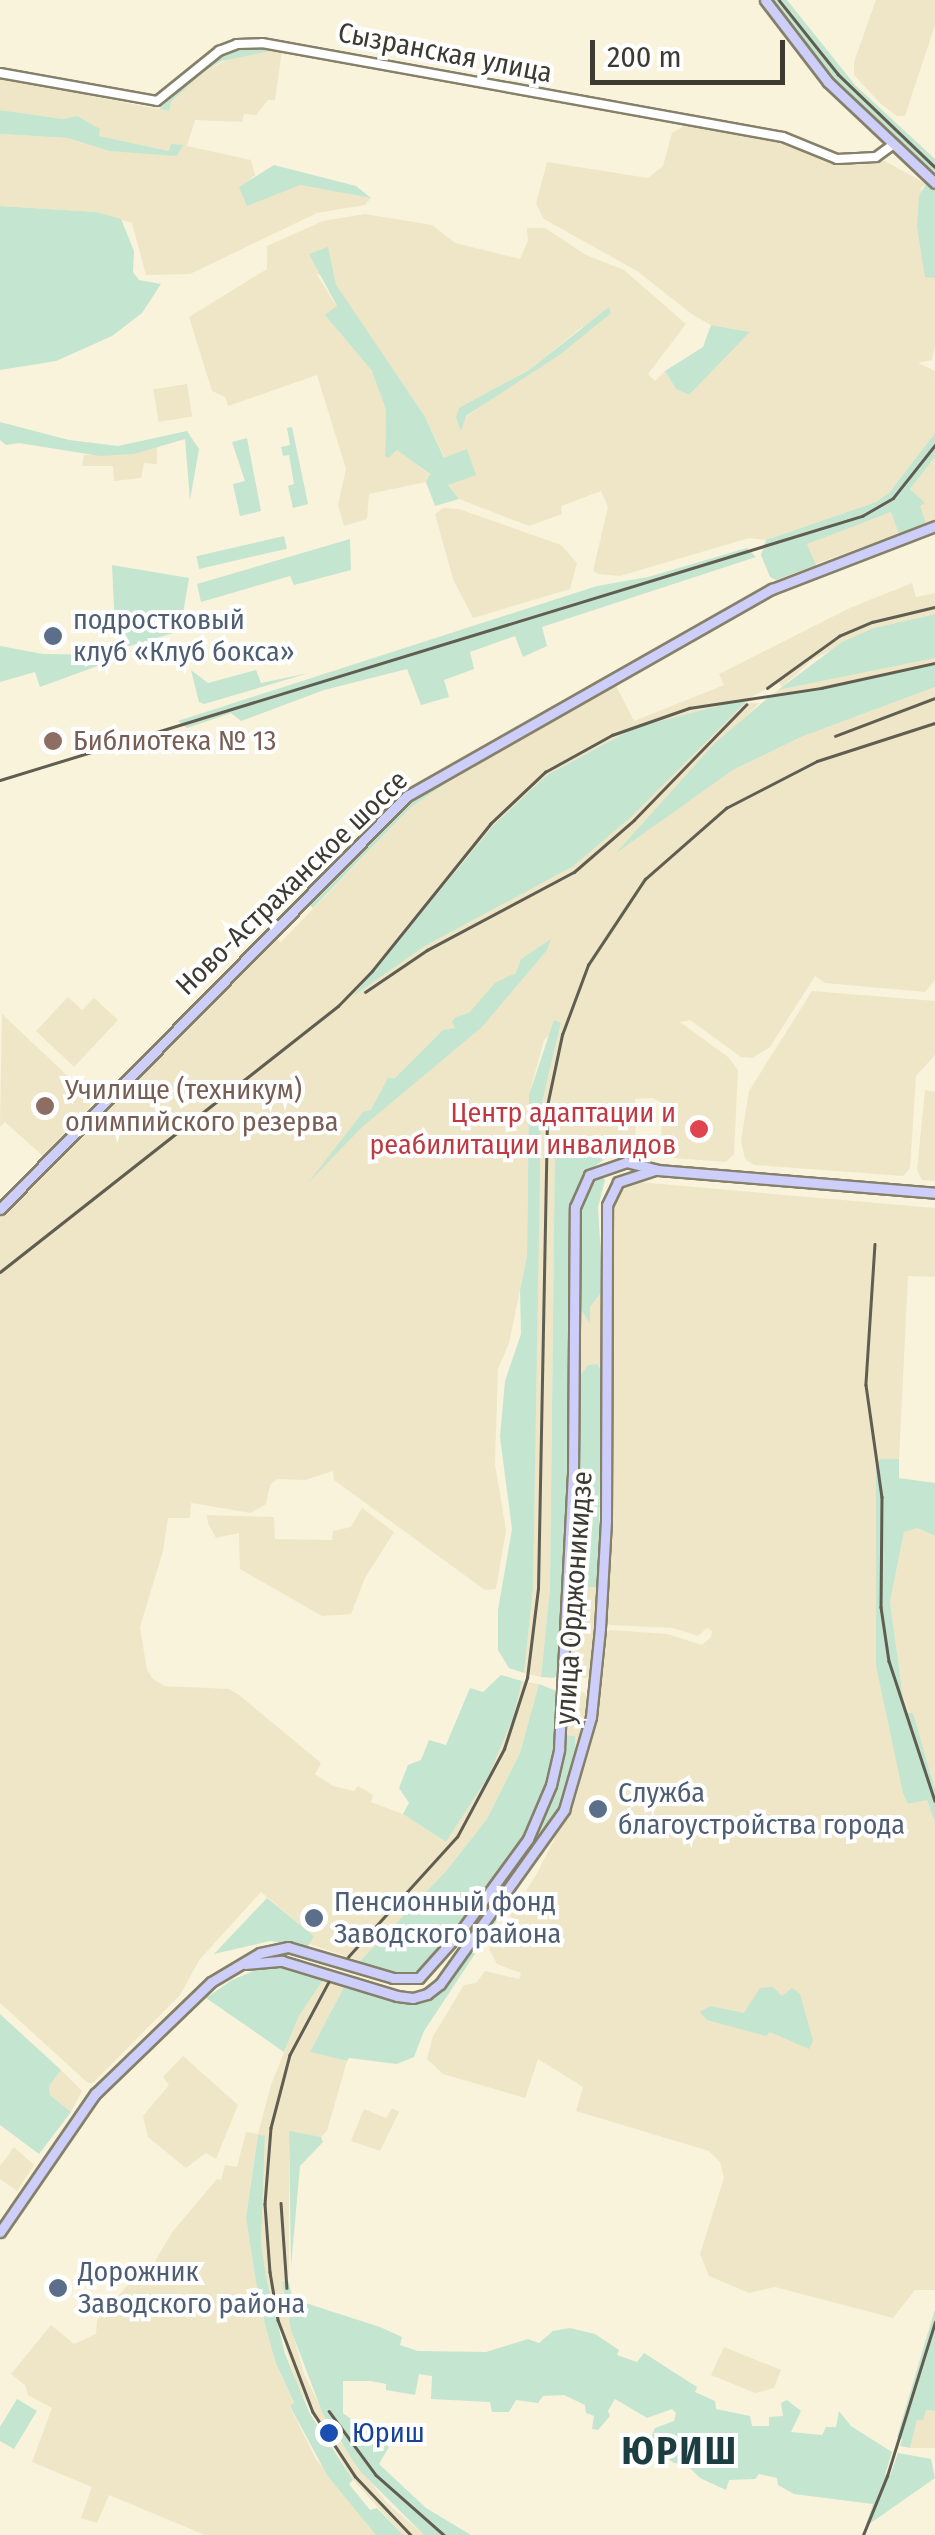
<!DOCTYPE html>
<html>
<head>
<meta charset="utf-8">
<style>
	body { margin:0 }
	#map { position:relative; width:935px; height:2535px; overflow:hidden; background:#f9f3db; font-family:"Fira Sans Condensed",sans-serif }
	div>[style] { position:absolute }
	.built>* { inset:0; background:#eee6c7; transform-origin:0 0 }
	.green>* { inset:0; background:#c4e5d0; transform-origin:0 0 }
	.roads { filter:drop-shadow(2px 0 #85806a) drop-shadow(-2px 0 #85806a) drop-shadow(0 2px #85806a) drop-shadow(0 -2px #85806a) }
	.minor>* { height:8px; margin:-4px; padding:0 4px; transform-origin:4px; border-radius:4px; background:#fff }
	.major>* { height:9px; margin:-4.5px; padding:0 4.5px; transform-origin:4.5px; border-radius:4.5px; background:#cecefb }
	.tram>* { height:2.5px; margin:-1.25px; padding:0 1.25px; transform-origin:1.25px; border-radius:1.25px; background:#605d51 }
	.rail>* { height:2.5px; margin:-1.25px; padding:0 1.25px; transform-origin:1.25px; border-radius:1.25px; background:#605d51 }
	.dots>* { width:28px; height:28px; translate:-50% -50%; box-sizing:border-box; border:5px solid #fff; border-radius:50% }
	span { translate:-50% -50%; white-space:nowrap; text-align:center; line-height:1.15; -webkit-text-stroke:8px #fff; paint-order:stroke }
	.street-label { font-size:28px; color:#3c3a31 }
	.service-label { font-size:28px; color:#4e5e75 }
	.left { translate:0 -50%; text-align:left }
	.education-label { font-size:28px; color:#785e54 }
	.health-label { font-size:28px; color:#be3a42 }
	.right { translate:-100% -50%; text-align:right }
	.transit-label { font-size:28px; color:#164399 }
	.district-label { font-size:38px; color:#1c3e41; font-weight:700; letter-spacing:2.5px }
	.scale { position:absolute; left:590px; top:40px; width:195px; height:45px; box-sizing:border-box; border:5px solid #3c3a31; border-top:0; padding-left:12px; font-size:30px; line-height:35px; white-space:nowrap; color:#3c3a31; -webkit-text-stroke:8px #fff; paint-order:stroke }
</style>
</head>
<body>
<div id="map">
	<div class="built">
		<div style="clip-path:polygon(876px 0,935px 0,935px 25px,905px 116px,897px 116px,881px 104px,854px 75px,854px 62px)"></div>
		<div style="clip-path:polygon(271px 47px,282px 51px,275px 100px,268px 100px,256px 115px,244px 114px,242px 122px,195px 120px,187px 146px,251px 160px,255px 175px,246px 183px,300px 185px,371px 198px,365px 205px,317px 213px,190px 274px,146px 275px,132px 223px,96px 212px,0 206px,0 134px,68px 138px,109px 151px,170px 151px,98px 136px,77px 116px,63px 119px,0 110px,0 78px,168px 111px,171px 102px,202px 73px,236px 55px)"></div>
		<div style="clip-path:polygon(evenodd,687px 124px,778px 139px,837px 163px,885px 161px,926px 184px,921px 188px,935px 278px,935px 345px,932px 360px,918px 363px,935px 371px,935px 433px,889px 493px,876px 502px,766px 540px,749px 538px,620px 576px,598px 574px,593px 571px,608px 507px,601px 491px,561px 506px,562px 514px,529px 526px,459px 499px,448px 485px,467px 450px,445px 459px,424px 415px,335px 285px,316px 273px,337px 307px,336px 328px,372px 371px,386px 410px,385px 456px,397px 449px,430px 475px,426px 482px,369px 494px,367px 519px,344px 526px,338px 505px,346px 469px,317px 375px,228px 406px,225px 397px,212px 391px,189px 317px,267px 269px,267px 246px,323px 221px,365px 214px,432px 225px,455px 243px,520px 259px,528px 241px,527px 228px,545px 228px,586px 255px,624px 270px,686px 324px,648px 374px,655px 381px,665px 371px,676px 389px,689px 395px,750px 332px,711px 325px,693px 315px,637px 271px,544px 219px,536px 204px,547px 162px,648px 178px,663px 166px,672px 133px,687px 124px,582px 327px,592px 328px,466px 417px,460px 408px,529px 370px,582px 327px)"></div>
		<div style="left:187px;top:384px;width:33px;height:34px;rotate:81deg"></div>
		<div style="clip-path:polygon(157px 445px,157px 464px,144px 463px,141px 478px,114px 481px,113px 466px,82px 466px,84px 455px,149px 450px)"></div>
		<div style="clip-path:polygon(935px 457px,935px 520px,926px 523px,919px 505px,924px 503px,910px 489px)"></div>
		<div style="clip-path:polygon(443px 508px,459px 509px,561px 545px,577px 563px,570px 589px,473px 618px,453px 579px,435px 514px)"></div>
		<div style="left:891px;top:512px;width:23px;height:90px;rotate:70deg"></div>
		<div style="clip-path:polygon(912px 583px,916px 597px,935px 593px,935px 614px,874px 628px,812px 660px,782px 687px,778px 682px,750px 698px,636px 727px,547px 775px,467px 856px,379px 970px,352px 997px,425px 946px,572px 867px,745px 703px,759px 703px,621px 849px,733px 770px,801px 737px,935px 687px,935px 980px,925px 992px,825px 983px,815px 976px,770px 1047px,752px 1058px,741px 1057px,690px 1020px,680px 1022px,728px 1057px,738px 1070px,734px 1154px,726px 1162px,661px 1157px,662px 1103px,653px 1098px,635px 1099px,636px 1155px,592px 1151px,593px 1142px,555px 1140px,550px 1588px,541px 1677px,524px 1673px,533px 1589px,539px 1144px,541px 1107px,561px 1024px,544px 1040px,529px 1095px,527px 1256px,509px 1343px,498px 1369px,495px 1464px,506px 1530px,496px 1589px,485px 1590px,334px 1480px,333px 1471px,305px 1480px,277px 1479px,270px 1485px,266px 1504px,251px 1513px,191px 1503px,190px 1518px,168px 1518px,163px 1551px,140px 1627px,147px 1670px,153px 1679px,164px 1686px,229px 1689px,239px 1695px,321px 1763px,315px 1774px,333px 1786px,354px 1791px,358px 1786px,373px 1795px,371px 1802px,403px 1814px,446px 1842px,488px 1777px,522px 1681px,539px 1684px,520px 1753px,487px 1819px,447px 1870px,360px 1961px,309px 1944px,314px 1936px,261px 1892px,200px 1959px,180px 1995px,93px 2083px,88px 2083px,0 2003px,0 1218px,274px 936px,281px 942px,410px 808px,487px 755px,615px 684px,634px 721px,724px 685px,719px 674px,852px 607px)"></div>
		<div style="clip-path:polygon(935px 658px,935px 665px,900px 674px,769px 697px,778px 690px)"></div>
		<div style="clip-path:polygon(812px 991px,935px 1001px,935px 1055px,916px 1076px,910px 1168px,903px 1176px,754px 1165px,745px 1159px,741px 1141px,749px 1091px)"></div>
		<div style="clip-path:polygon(68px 997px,82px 1010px,94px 998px,118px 1020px,74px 1067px,36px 1031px)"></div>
		<div style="clip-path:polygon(2px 1014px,90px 1097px,90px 1109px,44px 1157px,5px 1122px,0 1127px)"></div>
		<div style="clip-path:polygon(925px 1090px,935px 1092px,935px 1181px,922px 1180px,917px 1170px)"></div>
		<div style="clip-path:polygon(637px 1182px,935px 1208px,935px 1277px,908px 1276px,899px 1459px,876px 1462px,876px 1666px,908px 1804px,927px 1800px,935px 1823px,935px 2290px,915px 2290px,893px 2318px,775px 2287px,749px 2293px,709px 2276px,700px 2254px,724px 2178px,720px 2162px,709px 2151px,576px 2111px,583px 2087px,538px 2059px,525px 2098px,443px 2074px,427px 2059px,433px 2036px,464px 1985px,476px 1983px,485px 1971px,519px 1979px,521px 1973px,497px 1964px,489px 1949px,536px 1875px,576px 1797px,597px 1711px,603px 1634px,610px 1630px,667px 1634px,702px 1645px,711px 1637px,712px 1631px,707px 1628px,698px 1636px,673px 1628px,610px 1625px,604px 1619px,611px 1204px,621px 1188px)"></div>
		<div style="clip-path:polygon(603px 1290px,602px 1372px,597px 1364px,578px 1379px,577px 1303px,589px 1322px,590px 1307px)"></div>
		<div style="clip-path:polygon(362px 1508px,394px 1532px,365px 1578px,351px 1614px,322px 1616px,240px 1569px,239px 1533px,216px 1538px,208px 1523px,207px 1515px,274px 1517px,275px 1539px,332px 1540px,333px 1531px,351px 1527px)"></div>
		<div style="clip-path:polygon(917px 1528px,935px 1536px,935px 1789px,913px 1714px,909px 1713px,903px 1697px,890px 1602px,904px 1532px)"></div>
		<div style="clip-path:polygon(587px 1587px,598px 1587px,592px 1675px,587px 1678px,570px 1676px,568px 1671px,572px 1606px,585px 1606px)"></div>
		<div style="clip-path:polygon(574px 1691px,584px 1692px,589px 1700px,575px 1769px,575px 1736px,564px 1735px,567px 1697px)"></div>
		<div style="clip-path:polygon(323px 1980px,344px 1987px,310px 2052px,347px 2061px,327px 2131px,321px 2137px,289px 2132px,289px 2267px,288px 2280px,282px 2282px,286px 2309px,304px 2374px,333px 2432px,386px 2502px,424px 2535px,403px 2535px,353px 2480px,297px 2386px,266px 2276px,261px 2242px,265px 2137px,258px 2135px,246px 2216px,259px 2302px,275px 2361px,294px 2404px,290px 2407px,316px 2459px,376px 2535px,205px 2535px,109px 2495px,97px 2523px,81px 2518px,92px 2487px,32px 2462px,52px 2408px,28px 2395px,25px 2385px,11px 2374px,51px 2325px,74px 2344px,96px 2334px,97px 2320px,134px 2278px,142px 2283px,173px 2231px,217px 2179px,221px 2180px,225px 2165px,237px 2167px,246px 2132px,258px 2134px,271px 2085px,299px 2016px)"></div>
		<div style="clip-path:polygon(183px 2056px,238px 2105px,216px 2159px,206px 2153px,186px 2168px,148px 2137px,143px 2116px,169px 2085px,163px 2077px)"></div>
		<div style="clip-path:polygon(61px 2070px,82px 2091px,71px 2112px,50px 2095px,49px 2086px)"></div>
		<div style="clip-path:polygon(392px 2108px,399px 2112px,380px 2151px,351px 2141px,364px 2109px,386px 2118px)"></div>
		<div style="clip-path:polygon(14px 2147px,34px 2165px,17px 2191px,0 2179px,0 2166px)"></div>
		<div style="clip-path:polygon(724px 2347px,781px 2370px,774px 2388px,755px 2393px,711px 2375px)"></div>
		<div style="clip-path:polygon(926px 2410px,935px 2411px,935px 2448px,910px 2448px,917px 2419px)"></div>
	</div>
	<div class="green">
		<div style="clip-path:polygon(773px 0,787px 0,855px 85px,935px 159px,935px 175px,832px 78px)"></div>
		<div style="clip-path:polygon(262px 46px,270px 51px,222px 61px,202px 73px,171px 102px,169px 111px,159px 109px,220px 54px)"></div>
		<div style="clip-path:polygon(0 110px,63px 119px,77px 116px,100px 129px,99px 136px,169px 151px,171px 144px,183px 145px,177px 156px,109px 151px,68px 138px,0 134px)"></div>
		<div style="clip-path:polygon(274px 165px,356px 186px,371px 198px,300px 185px,247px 206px,239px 187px)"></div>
		<div style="clip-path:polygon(926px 184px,935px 191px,935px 278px,925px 277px,917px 227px,919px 196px)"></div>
		<div style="clip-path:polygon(0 206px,96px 212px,121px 219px,134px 251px,133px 272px,139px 280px,161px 284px,142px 313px,112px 336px,56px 361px,0 370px)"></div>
		<div style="clip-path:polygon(328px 247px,336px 285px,424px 415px,444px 458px,467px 449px,476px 475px,448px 485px,459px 499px,435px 506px,426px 482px,430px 474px,397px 450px,388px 458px,385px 456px,386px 410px,372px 371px,325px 315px,337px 306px,309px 254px)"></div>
		<div style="clip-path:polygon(609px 307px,611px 313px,562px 353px,466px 416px,461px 431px,456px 417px,459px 408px,529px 370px)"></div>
		<div style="clip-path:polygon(711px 325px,750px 332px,689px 395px,676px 389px,665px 371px,703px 347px)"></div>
		<div style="clip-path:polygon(0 422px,69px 440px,118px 446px,187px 431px,199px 449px,190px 500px,185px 439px,134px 454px,100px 456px,19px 443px,6px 445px,0 440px)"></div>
		<div style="clip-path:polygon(292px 427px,308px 504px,293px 508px,288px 486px,294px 484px,289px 455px,283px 456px,281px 447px,290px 445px,287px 428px)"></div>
		<div style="clip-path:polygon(935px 433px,935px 457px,910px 489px,925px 503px,920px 506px,926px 523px,899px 534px,891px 512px,807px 544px,816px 565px,776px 580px,770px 577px,761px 555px,766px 540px,876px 502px,889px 493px)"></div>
		<div style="clip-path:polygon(247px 438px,261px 511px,240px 516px,233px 484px,245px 481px,232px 442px)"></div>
		<div style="left:284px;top:536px;width:13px;height:90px;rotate:77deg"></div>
		<div style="clip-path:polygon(350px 539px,351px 570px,294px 585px,290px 576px,201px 602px,197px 584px)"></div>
		<div style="clip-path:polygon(747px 548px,756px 557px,542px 627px,547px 646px,523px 657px,515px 636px,470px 652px,474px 669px,444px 680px,449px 697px,421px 705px,407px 669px,324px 690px,241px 721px,231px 713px,187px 728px,178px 721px,597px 586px,648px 577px)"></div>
		<div style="clip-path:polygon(112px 565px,189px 578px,180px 631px,116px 650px)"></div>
		<div style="clip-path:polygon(935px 614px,935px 658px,778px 690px,842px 642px,874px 628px)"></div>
		<div style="clip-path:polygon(0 646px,43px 654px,113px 655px,114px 660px,40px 687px,35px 672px,0 682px)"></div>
		<div style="clip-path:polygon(935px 665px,935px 687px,801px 737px,733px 770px,616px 853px,714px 744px,769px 697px)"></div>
		<div style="clip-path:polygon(191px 670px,208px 683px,256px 670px,261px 683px,309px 673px,204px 704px,199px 702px)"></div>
		<div style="clip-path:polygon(750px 698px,631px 817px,572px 867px,425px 946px,352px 997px,493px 826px,547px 775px,636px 727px)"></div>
		<div style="clip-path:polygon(487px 755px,410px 808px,313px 908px,306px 902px,405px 804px)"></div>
		<div style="clip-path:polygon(551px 939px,547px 950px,482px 1027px,361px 1128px,308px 1183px,363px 1112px,371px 1110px,388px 1078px,395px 1078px,443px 1030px,455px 1028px,452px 1022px,456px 1017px,469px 1013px,495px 983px,516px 973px,521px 959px)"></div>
		<div style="clip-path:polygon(554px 1020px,561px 1023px,541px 1107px,533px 1589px,524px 1673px,509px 1668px,498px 1650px,498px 1610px,512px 1529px,500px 1437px,505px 1381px,521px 1334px,520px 1290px,527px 1256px,529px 1095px)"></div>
		<div style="clip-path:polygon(555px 1140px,593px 1141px,593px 1150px,618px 1150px,582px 1175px,570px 1206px,570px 1475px,559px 1673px,554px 1678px,541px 1677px,550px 1588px)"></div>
		<div style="clip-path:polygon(601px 1175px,605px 1180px,598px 1207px,603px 1290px,590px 1307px,590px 1324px,577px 1303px,579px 1206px,591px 1179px)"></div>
		<div style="clip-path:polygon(597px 1364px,602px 1372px,598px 1587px,587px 1587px,586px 1607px,572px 1606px,578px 1379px,588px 1365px)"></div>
		<div style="clip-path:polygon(881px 1459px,899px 1459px,899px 1478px,935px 1483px,935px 1536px,917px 1528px,904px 1532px,890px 1602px,903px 1697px,908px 1713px,913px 1713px,935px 1789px,935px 1823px,927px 1800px,908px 1804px,903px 1793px,876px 1666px,876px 1462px)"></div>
		<div style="clip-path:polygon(501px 1675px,522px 1681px,513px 1717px,488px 1777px,446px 1842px,403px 1814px,409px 1803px,399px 1788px,408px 1765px,421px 1760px,429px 1740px,446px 1745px,470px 1688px,483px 1692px)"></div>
		<div style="clip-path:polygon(539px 1684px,559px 1692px,555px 1750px,541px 1800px,522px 1837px,424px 1971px,394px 1974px,360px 1961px,447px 1870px,487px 1819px,520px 1753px)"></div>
		<div style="clip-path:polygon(564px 1735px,575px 1736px,575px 1769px,553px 1823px,539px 1838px,535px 1830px,555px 1789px)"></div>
		<div style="clip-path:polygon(521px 1884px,424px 2031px,414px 2057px,397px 2064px,349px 2058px,347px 2061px,310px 2052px,344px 1987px,406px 2002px,437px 1994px)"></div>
		<div style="clip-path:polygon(267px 1898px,314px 1936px,308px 1946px,270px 1941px,214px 1954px)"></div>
		<div style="clip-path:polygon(266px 1966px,293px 1967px,323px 1980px,299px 2016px,284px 2052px,206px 1998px,232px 1980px)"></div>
		<div style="clip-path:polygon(773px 1987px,782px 1996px,792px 1988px,800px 1994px,813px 2041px,809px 2049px,770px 2032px,766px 2036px,707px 2020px,700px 2012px,710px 2006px,744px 2013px,760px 1988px)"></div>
		<div style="clip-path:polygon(0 2014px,61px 2070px,49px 2086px,50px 2095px,71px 2112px,39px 2154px,0 2125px)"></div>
		<div style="clip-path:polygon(289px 2131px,321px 2137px,323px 2142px,300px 2166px,291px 2267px)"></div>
		<div style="clip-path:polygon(258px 2135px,265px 2136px,261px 2242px,266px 2276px,285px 2354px,310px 2414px,353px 2480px,349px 2484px,370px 2510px,377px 2508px,403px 2535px,376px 2535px,327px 2475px,290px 2406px,294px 2403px,275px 2361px,259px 2302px,246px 2217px)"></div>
		<div style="clip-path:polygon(288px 2280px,293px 2299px,380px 2327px,402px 2337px,400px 2345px,418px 2351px,486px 2352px,528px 2339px,539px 2343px,553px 2331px,570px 2328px,595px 2334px,619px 2350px,617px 2355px,637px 2362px,644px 2353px,697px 2387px,695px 2392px,715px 2401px,716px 2409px,750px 2416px,752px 2426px,769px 2426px,769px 2417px,783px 2416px,781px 2403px,787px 2400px,801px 2411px,791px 2432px,822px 2435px,826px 2427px,836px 2427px,839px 2411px,851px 2426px,892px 2452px,885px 2475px,890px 2476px,898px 2453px,931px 2459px,935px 2478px,865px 2527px,873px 2504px,794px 2494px,778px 2485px,777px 2478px,759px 2474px,755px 2479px,729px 2480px,726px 2490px,700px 2478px,687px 2465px,674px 2463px,648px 2445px,655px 2428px,674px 2421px,676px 2413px,672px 2409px,647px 2418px,615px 2399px,608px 2411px,610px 2416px,598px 2430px,592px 2429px,594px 2416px,586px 2413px,585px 2405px,564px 2395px,543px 2396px,538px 2403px,516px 2400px,509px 2412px,492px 2412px,490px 2402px,431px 2399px,432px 2376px,419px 2374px,415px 2395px,386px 2390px,386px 2384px,371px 2381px,343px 2381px,343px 2413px,389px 2447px,379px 2464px,426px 2508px,471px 2535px,424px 2535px,360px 2471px,323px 2414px,291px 2330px,282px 2282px)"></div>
		<div style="clip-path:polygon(935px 2309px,935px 2411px,926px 2410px,923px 2420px,917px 2420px,910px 2448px,900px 2446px,902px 2439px,897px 2437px)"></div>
		<div style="clip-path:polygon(17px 2399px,37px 2411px,14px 2449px,0 2441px,0 2427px)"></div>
	</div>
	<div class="roads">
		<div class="minor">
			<div style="left:0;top:73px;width:159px;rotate:10.1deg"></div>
			<div style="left:157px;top:101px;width:80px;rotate:-38.9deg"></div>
			<div style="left:219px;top:51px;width:19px;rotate:-21deg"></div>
			<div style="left:237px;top:44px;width:25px;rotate:-2deg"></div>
			<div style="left:262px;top:43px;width:529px;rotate:10.23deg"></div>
			<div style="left:783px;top:137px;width:58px;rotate:22.2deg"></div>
			<div style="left:837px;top:159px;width:39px;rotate:-3deg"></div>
			<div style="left:876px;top:157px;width:22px;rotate:-36deg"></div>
		</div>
		<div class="major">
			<div style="left:765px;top:0;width:103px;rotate:52.5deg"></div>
			<div style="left:828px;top:82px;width:147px;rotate:43.3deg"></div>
			<div style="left:0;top:1209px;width:580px;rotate:-45.42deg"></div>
			<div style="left:407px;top:796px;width:420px;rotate:-29.6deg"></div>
			<div style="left:772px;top:589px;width:175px;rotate:-21.1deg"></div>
			<div style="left:245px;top:1964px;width:37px;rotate:-5deg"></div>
			<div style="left:282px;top:1961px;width:120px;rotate:16.9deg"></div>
			<div style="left:397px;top:1996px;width:16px;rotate:7deg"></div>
			<div style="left:413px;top:1998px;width:15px;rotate:-16deg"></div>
			<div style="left:427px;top:1994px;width:16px;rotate:-38deg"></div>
			<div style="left:440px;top:1984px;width:214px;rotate:-54.5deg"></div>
			<div style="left:564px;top:1810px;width:97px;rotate:-73.8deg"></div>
			<div style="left:591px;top:1717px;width:89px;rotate:-84.2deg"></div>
			<div style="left:600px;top:1628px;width:108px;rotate:-86.8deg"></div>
			<div style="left:606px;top:1520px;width:315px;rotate:-89.8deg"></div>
			<div style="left:607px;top:1205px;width:25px;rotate:-64deg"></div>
			<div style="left:618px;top:1182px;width:39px;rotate:-18deg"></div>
			<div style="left:0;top:2232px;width:168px;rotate:-55.5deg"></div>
			<div style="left:95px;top:2094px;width:161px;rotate:-44deg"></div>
			<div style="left:211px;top:1982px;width:57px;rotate:-30.6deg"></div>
			<div style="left:260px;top:1953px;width:29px;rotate:-12deg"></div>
			<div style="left:288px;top:1947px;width:109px;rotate:16.4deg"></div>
			<div style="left:393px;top:1978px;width:26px"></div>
			<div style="left:419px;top:1978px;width:63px;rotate:-48.2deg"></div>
			<div style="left:461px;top:1931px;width:114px;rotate:-53.9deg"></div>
			<div style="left:528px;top:1839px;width:59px;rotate:-66.9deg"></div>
			<div style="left:551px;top:1785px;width:37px;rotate:-77deg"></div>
			<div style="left:559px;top:1749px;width:274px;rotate:-87.1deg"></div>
			<div style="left:573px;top:1475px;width:268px;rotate:-89.6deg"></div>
			<div style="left:575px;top:1207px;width:35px;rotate:-66deg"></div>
			<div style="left:589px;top:1175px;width:39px;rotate:-19deg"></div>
			<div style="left:626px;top:1162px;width:33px;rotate:14deg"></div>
			<div style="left:658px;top:1170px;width:278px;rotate:4.7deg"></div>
		</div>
	</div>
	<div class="tram">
		<div style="left:779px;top:0;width:95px;rotate:51.4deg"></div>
		<div style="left:838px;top:74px;width:134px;rotate:43.8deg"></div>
		<div style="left:0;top:780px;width:902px;rotate:-17.03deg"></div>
		<div style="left:862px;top:516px;width:36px;rotate:-30deg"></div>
		<div style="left:893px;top:498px;width:68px;rotate:-51.6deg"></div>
	</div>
	<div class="rail">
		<div style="left:767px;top:688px;width:89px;rotate:-35.8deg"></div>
		<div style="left:839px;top:636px;width:36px;rotate:-23deg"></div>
		<div style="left:872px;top:622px;width:65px;rotate:-13.4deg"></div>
		<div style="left:835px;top:736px;width:107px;rotate:-20.8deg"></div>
		<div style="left:365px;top:992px;width:75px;rotate:-34.1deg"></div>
		<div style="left:427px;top:950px;width:166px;rotate:-28deg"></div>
		<div style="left:574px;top:872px;width:79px;rotate:-40.9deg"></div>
		<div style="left:634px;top:820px;width:161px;rotate:-45.8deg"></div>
		<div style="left:875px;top:1244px;width:141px;rotate:93.7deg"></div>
		<div style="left:866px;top:1385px;width:113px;rotate:81.9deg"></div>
		<div style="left:882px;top:1497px;width:110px;rotate:90.5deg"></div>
		<div style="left:881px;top:1607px;width:55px;rotate:81.6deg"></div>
		<div style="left:889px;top:1661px;width:147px;rotate:71.8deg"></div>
		<div style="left:0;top:1272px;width:430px;rotate:-38.2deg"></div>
		<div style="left:338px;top:1006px;width:49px;rotate:-45.8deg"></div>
		<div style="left:372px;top:971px;width:189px;rotate:-51.2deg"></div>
		<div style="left:490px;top:824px;width:76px;rotate:-43.4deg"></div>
		<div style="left:545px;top:772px;width:77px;rotate:-28.9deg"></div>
		<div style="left:612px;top:735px;width:82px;rotate:-19.3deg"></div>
		<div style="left:689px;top:708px;width:134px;rotate:-8.6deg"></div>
		<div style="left:821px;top:688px;width:117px;rotate:-12.4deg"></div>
		<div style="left:348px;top:1957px;width:162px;rotate:-47.8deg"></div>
		<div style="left:457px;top:1837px;width:100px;rotate:-61.9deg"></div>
		<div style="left:504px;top:1749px;width:75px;rotate:-72.1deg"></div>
		<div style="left:527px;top:1678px;width:90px;rotate:-83deg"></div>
		<div style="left:538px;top:1589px;width:483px;rotate:-88.9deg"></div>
		<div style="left:547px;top:1106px;width:73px;rotate:-78.1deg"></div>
		<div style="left:562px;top:1035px;width:75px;rotate:-69.6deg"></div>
		<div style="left:588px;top:965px;width:103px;rotate:-56.5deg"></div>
		<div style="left:645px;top:879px;width:108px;rotate:-41.2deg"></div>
		<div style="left:726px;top:808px;width:102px;rotate:-27.3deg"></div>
		<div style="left:817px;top:761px;width:124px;rotate:-17.9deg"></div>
		<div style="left:329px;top:1982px;width:83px;rotate:118.1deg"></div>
		<div style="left:290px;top:2055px;width:75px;rotate:104.6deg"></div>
		<div style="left:271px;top:2128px;width:76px;rotate:94.5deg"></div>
		<div style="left:265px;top:2204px;width:68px;rotate:85.8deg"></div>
		<div style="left:270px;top:2272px;width:49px;rotate:80.5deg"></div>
		<div style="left:278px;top:2320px;width:98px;rotate:69.2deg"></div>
		<div style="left:313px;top:2412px;width:77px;rotate:56.7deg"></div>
		<div style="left:355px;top:2476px;width:81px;rotate:46.5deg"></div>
		<div style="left:281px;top:2203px;width:85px;rotate:86deg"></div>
		<div style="left:329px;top:2411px;width:79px;rotate:53.7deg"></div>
		<div style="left:376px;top:2475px;width:91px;rotate:41.4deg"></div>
		<div style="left:863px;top:2535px;width:64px;rotate:-67.9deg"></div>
		<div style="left:887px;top:2476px;width:161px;rotate:-72.7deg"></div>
	</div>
	<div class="dots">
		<div style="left:53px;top:636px;background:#5c6f8a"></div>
		<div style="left:53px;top:741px;background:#8d6e63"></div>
		<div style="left:45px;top:1106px;background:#8d6e63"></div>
		<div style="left:699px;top:1129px;background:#e0444e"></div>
		<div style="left:598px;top:1809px;background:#5c6f8a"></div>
		<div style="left:314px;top:1918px;background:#5c6f8a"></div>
		<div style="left:58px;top:2288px;background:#5c6f8a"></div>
		<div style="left:329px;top:2433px;background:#1a4fb4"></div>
	</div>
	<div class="street-label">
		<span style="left:445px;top:53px;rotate:11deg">Сызранская улица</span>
		<span style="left:292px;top:883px;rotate:-44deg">Ново-Астраханское шоссе</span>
		<span style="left:574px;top:1598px;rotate:-86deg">улица Орджоникидзе</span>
	</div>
	<div class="service-label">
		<span class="left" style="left:73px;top:636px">подростковый<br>клуб «Клуб бокса»</span>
		<span class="left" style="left:618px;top:1809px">Служба<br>благоустройства города</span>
		<span class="left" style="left:334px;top:1918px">Пенсионный фонд<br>Заводского района</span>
		<span class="left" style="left:78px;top:2288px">Дорожник<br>Заводского района</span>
	</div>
	<div class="education-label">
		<span class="left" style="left:73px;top:741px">Библиотека № 13</span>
		<span class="left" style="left:65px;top:1106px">Училище (техникум)<br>олимпийского резерва</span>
	</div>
	<div class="health-label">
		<span class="right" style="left:676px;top:1129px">Центр адаптации и<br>реабилитации инвалидов</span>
	</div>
	<div class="transit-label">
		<span class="left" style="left:352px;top:2433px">Юриш</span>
	</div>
	<div class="district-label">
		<span style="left:680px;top:2452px">ЮРИШ</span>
	</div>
	<div class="scale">200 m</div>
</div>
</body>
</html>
